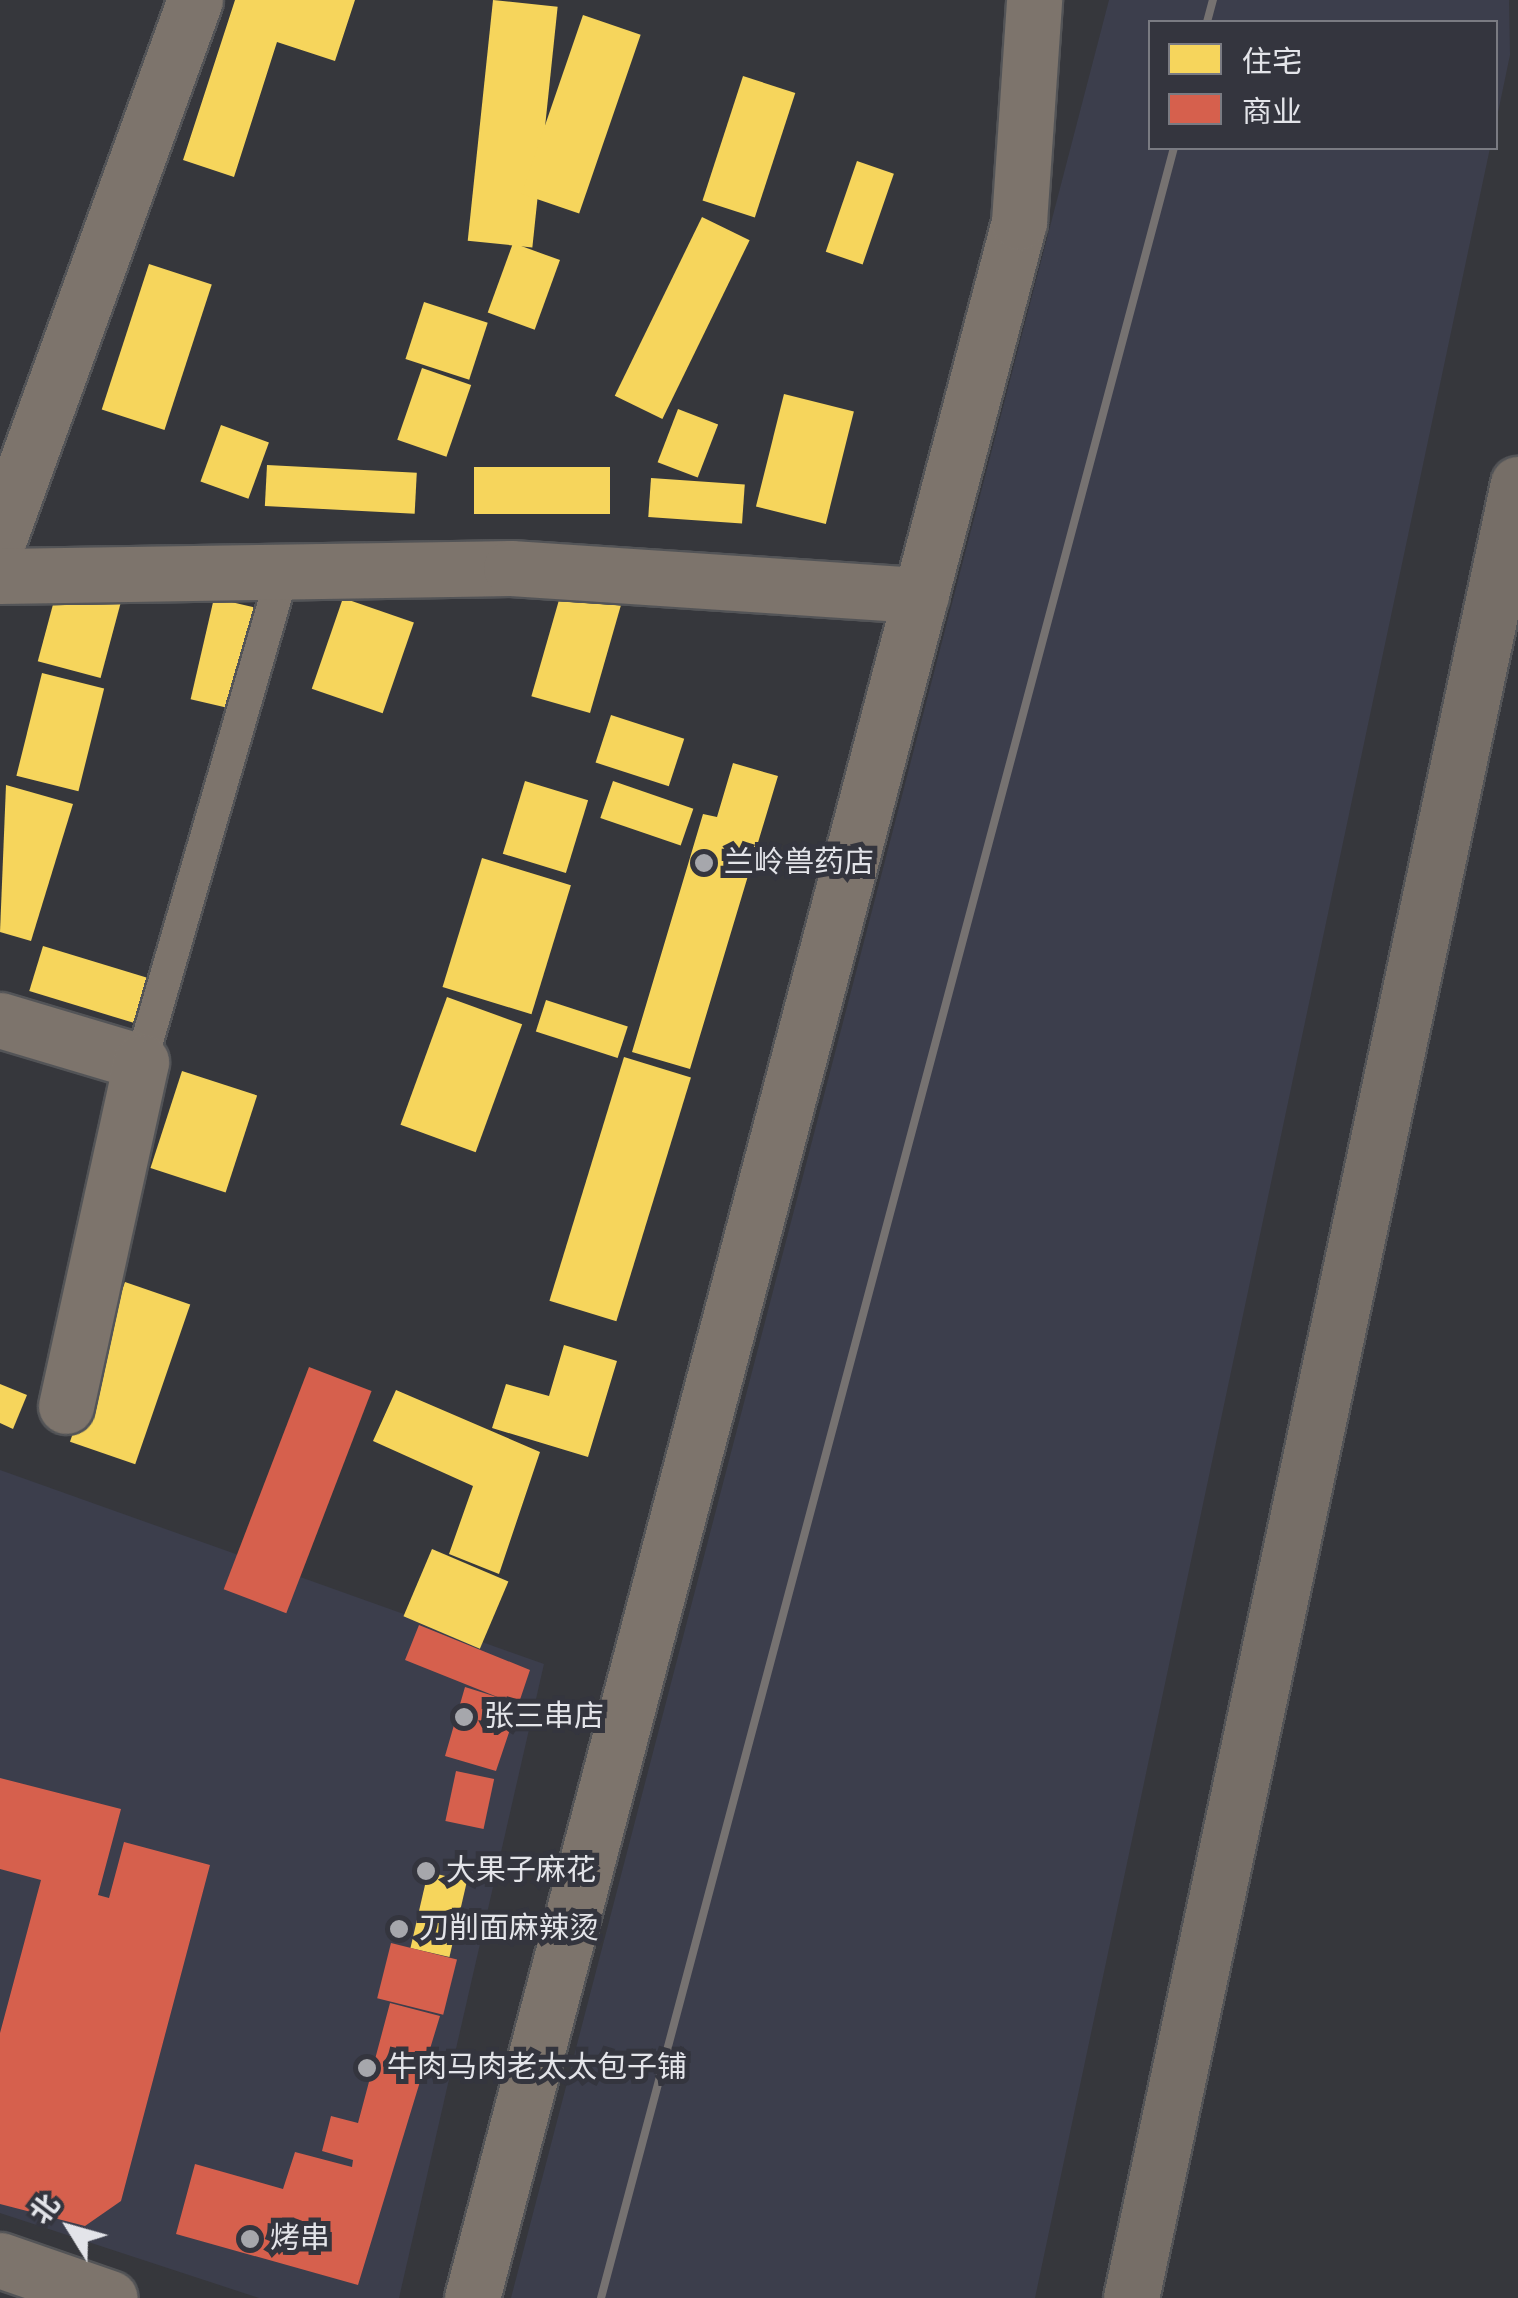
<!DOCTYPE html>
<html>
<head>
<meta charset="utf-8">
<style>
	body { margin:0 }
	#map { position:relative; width:1518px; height:2298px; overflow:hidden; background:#36373c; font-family:"Alegreya Sans","Noto Sans SC",sans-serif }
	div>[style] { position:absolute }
	.built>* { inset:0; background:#3c3e4c }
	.homes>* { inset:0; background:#f6d55c; transform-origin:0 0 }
	.shops>* { inset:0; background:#d6604d; transform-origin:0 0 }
	.roads { filter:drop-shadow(2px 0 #535457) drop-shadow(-2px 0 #535457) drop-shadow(0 2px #535457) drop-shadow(0 -2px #535457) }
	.lane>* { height:32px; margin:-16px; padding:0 16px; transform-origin:16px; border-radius:16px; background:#7d746c }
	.street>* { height:55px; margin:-27.5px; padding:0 27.5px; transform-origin:27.5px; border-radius:27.5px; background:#7d746c }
	.secondary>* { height:55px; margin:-27.5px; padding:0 27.5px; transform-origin:27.5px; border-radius:27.5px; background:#766e67 }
	.rail>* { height:8px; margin:-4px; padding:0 4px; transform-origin:4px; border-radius:4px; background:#767271 }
	.dots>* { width:28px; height:28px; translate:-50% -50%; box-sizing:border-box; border:5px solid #34353e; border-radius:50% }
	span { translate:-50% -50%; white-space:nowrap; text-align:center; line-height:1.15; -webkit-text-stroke:10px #34353e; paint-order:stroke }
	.poi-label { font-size:30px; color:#e3e4e9 }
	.left { translate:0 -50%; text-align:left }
	.legend { position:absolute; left:1148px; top:20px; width:350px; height:130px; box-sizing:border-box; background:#34353e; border:2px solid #7a7b82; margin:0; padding:12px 18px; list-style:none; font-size:30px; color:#e3e4e9 }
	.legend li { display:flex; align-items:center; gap:20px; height:50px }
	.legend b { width:50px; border:2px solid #7a7b82 }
	.north { position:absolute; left:20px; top:2178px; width:100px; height:100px; -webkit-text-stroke:8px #34353e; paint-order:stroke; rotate:307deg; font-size:28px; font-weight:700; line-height:40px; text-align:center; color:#e3e4e9 }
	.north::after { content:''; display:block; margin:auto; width:35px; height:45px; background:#e3e4e9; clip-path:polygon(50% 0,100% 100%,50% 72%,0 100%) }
</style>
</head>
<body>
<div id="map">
	<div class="built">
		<div style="clip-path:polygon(1109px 0,1509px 0,1510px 55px,1496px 122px,1496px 22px,1150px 22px,1150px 148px,1490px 148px,1035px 2298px,511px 2298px)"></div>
		<div style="clip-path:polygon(0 1470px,544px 1664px,399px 2298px,259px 2298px,0 2213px)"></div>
	</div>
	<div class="homes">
		<div style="clip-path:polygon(235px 0,355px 0,335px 61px,277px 42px,234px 177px,183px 160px)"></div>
		<div style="left:493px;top:0;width:65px;height:242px;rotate:6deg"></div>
		<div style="left:583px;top:15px;width:61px;height:189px;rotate:19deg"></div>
		<div style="left:743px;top:76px;width:55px;height:131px;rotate:18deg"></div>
		<div style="left:857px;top:161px;width:39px;height:96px;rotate:19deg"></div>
		<div style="left:702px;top:217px;width:53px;height:199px;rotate:26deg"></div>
		<div style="left:513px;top:243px;width:50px;height:74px;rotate:20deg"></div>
		<div style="left:149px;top:264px;width:66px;height:153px;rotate:18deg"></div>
		<div style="left:424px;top:302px;width:67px;height:60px;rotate:18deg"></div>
		<div style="left:422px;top:368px;width:52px;height:76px;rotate:19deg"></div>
		<div style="left:784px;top:394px;width:72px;height:116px;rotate:14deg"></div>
		<div style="left:678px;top:409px;width:43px;height:57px;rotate:21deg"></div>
		<div style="left:221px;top:425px;width:51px;height:60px;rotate:20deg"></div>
		<div style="left:267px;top:465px;width:150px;height:41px;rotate:3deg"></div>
		<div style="left:610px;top:467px;width:47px;height:136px;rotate:90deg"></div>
		<div style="left:651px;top:478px;width:94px;height:39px;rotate:4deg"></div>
		<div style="left:565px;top:579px;width:61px;height:122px;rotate:16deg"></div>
		<div style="left:59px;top:582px;width:65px;height:82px;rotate:15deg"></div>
		<div style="left:214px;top:598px;width:43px;height:104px;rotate:13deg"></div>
		<div style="left:343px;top:598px;width:75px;height:96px;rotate:19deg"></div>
		<div style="left:42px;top:673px;width:64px;height:106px;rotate:14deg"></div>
		<div style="left:611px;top:715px;width:77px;height:50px;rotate:18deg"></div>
		<div style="clip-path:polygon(733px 763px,778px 776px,690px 1069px,632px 1052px,703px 814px,717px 817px)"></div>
		<div style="left:525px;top:781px;width:66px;height:76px;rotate:17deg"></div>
		<div style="left:613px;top:781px;width:85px;height:39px;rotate:19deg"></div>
		<div style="clip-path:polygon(6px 785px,73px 804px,31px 941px,0 932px)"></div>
		<div style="left:482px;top:858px;width:93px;height:135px;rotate:17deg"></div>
		<div style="left:43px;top:946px;width:109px;height:47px;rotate:17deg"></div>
		<div style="left:447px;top:997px;width:80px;height:136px;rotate:20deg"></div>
		<div style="left:546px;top:1000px;width:86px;height:33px;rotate:18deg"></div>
		<div style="left:624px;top:1057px;width:70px;height:255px;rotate:17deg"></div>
		<div style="left:182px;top:1071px;width:79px;height:102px;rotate:18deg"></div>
		<div style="left:125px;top:1282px;width:69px;height:169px;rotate:19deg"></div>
		<div style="clip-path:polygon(564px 1345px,617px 1361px,588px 1457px,492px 1428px,506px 1384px,549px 1396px)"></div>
		<div style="clip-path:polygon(0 1384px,27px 1395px,13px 1429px,0 1423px)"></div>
		<div style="clip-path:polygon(396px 1390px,540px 1452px,499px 1574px,449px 1554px,473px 1486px,373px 1441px)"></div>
		<div style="left:432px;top:1549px;width:83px;height:73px;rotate:23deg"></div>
		<div style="left:428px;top:1872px;width:40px;height:78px;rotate:13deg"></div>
	</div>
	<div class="shops">
		<div style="left:309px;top:1367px;width:67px;height:238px;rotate:21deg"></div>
		<div style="clip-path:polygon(419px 1625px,530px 1670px,496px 1771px,445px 1756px,465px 1687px,500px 1698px,405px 1660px)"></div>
		<div style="left:456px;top:1771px;width:39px;height:51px;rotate:12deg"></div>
		<div style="clip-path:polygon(0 1778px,121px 1809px,98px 1895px,109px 1898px,124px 1842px,210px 1865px,121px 2201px,85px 2226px,0 2204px,0 2033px,41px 1880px,0 1869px)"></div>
		<div style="left:391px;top:1943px;width:68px;height:57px;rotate:14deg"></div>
		<div style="clip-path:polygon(390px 2003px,440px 2016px,358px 2285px,176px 2234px,195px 2164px,283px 2189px,295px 2152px,352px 2167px,353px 2160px,322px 2151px,331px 2116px,358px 2123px)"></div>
	</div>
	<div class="roads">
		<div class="lane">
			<div style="left:141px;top:1062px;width:510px;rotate:-73.84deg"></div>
		</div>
		<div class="street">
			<div style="left:0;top:536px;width:570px;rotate:-70.01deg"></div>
			<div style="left:0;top:576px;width:511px;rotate:-0.9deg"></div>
			<div style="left:511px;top:568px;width:411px;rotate:3.8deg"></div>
			<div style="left:0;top:1020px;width:147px;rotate:16.6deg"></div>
			<div style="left:141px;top:1062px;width:352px;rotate:102.3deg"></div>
			<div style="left:0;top:2260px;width:116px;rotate:19.1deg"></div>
			<div style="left:472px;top:2298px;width:2147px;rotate:-75.24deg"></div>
			<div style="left:1019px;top:222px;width:223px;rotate:-86.1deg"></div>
		</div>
		<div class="secondary">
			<div style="left:1131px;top:2298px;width:1855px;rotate:-77.96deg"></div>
		</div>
	</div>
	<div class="rail">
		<div style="left:1207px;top:22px;width:23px;rotate:-75deg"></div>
		<div style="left:601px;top:2298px;width:2225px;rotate:-75.08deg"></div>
	</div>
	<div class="dots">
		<div style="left:704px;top:863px;background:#a6a7ac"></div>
		<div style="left:464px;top:1717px;background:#a6a7ac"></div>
		<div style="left:426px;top:1871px;background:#a6a7ac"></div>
		<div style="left:399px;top:1929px;background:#a6a7ac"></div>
		<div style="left:367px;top:2068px;background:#a6a7ac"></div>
		<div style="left:250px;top:2239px;background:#a6a7ac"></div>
	</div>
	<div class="poi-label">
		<span class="left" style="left:724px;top:863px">兰岭兽药店</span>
		<span class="left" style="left:484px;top:1717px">张三串店</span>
		<span class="left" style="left:446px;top:1871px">大果子麻花</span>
		<span class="left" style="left:419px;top:1929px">刀削面麻辣烫</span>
		<span class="left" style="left:387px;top:2068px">牛肉马肉老太太包子铺</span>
		<span class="left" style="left:270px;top:2239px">烤串</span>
	</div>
	<ul class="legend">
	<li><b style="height:28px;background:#f6d55c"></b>住宅</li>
	<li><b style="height:28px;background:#d6604d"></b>商业</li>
	</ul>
	<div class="north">北</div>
</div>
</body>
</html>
